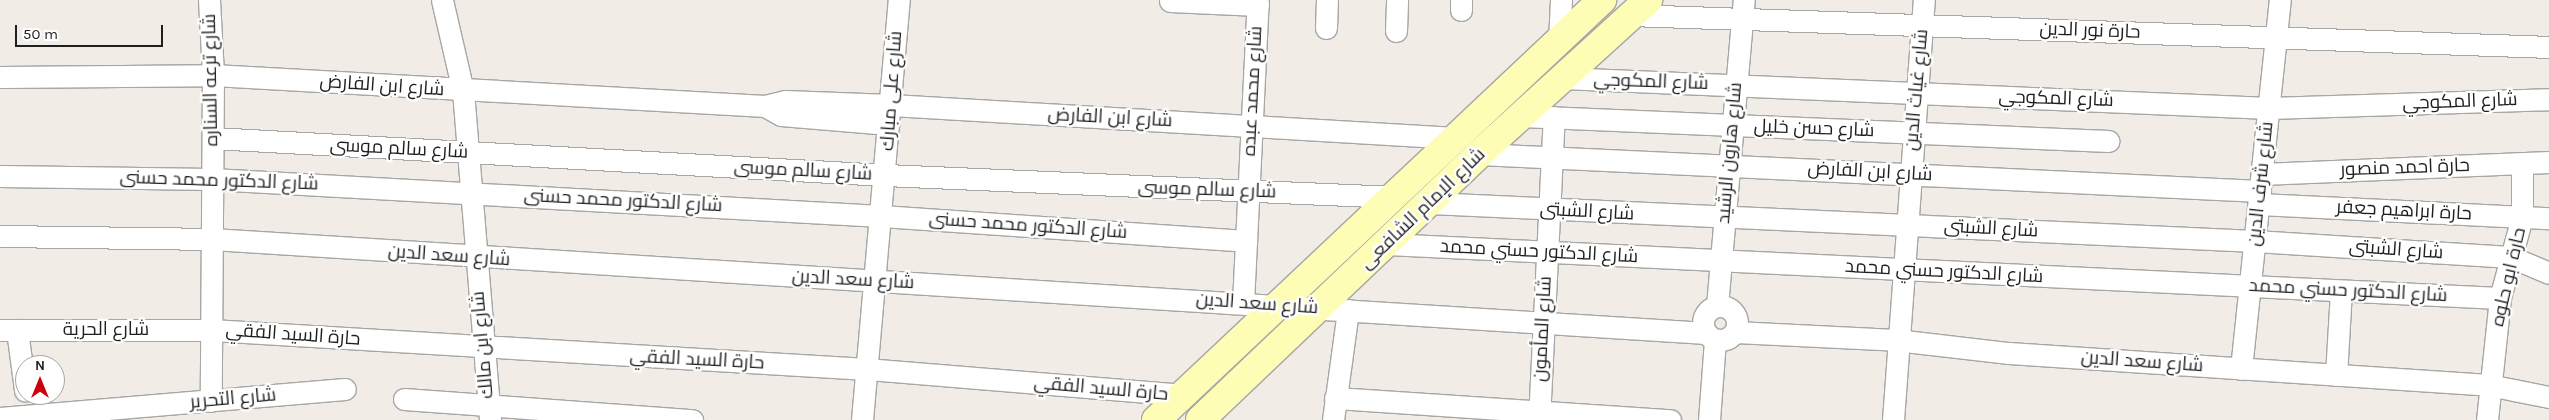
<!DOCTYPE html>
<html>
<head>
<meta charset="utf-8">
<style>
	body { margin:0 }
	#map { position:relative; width:2549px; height:420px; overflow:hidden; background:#f1ece5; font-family:Karla,Cairo,sans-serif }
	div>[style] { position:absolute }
	.roads { filter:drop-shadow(1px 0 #a6a6a6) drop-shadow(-1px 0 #a6a6a6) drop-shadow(0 1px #a6a6a6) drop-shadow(0 -1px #a6a6a6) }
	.street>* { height:21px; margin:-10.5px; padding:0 10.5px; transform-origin:10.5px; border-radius:10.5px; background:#fff }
	.street>.ring { margin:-10.5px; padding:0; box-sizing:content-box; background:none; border:21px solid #fff; border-radius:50% }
	.secondary>* { height:28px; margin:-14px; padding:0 14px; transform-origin:14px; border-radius:14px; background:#fefdb6 }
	span { translate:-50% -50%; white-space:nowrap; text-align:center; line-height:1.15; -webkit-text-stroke:4.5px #fff; paint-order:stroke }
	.street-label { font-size:19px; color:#1f1f1f }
	.north { position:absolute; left:15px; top:355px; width:50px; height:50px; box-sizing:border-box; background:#fff; border:1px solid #a5a5a5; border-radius:50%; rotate:0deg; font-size:14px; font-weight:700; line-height:20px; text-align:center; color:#1f1f1f }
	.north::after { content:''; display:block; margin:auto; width:18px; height:22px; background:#cf000d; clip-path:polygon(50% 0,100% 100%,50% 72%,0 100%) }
	.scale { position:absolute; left:15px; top:25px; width:148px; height:22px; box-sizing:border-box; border:2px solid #1f1f1f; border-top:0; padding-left:6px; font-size:15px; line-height:18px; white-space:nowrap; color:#1f1f1f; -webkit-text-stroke:4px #fff; paint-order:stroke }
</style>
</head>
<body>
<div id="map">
	<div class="roads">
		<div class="street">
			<div style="left:209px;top:0;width:75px;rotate:86.9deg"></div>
			<div style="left:213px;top:75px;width:326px;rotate:90.4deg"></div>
			<div style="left:442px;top:0;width:93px;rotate:77deg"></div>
			<div style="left:463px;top:91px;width:330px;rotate:85.3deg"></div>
			<div style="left:1170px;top:1px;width:88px;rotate:2.6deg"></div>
			<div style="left:1461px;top:10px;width:10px;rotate:-90deg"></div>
			<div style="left:1630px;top:15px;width:920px;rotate:1.99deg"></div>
			<div style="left:1326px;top:28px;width:28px;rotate:-88deg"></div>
			<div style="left:1396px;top:31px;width:31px;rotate:-88deg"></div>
			<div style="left:1559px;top:40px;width:40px;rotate:-87.1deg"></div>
			<div style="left:0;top:77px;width:213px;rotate:-0.5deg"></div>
			<div style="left:213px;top:75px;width:553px;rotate:3.21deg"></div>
			<div style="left:765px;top:106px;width:21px;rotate:-14deg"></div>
			<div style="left:785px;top:101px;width:106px;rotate:2.2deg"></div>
			<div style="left:891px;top:105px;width:566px;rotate:3.34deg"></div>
			<div style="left:1562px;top:78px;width:708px;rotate:2.43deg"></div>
			<div style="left:2269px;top:108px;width:280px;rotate:-1.8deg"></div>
			<div style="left:765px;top:106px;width:18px;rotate:29deg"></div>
			<div style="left:781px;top:115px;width:108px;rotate:4.8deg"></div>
			<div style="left:1521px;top:116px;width:588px;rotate:2.44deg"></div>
			<div style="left:213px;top:138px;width:673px;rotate:3.15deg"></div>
			<div style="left:885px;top:175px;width:509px;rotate:2.47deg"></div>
			<div style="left:1479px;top:154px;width:782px;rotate:2.71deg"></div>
			<div style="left:2262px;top:174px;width:287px;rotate:-2.4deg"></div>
			<div style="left:0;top:176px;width:212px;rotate:0.8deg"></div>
			<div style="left:212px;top:179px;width:670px;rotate:3.17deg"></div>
			<div style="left:881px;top:216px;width:366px;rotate:3.9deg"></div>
			<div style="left:1430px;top:203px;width:826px;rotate:2.64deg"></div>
			<div style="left:2255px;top:241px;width:256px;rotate:3.6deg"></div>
			<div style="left:2511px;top:257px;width:41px;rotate:22.8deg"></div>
			<div style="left:2259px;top:204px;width:290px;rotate:2.8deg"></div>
			<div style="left:0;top:236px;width:212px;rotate:0.8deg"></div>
			<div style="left:212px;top:239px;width:1497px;rotate:3.6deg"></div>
			<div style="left:1387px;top:244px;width:1114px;rotate:2.78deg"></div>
			<div style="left:1243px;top:303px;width:303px;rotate:-87.2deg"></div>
			<div class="ring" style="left:1703px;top:306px;width:13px;height:13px"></div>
			<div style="left:1717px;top:306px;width:307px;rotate:-85deg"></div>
			<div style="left:0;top:330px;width:211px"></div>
			<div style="left:211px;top:330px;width:657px;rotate:3.4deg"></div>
			<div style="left:867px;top:369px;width:317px;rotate:4.7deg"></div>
			<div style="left:17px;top:330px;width:61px;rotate:82.4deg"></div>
			<div style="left:1735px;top:332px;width:161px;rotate:2.8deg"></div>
			<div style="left:1896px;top:340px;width:114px;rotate:6.6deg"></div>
			<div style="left:2009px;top:353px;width:481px;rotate:3.8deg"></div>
			<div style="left:2489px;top:385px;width:61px;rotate:11.3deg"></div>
			<div style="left:2241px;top:369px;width:371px;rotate:-84deg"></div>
			<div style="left:2336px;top:375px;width:84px;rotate:-86.6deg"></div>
			<div style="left:1335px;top:398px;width:336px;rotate:3.8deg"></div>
			<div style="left:404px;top:399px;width:289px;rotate:4.2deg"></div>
			<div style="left:0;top:418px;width:346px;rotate:-4.8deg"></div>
			<div style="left:862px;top:420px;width:422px;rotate:-85deg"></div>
			<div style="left:1333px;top:420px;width:111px;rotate:-82.2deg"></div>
			<div style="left:1539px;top:420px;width:303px;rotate:-87.2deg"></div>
			<div style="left:1709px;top:420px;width:80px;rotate:-85.7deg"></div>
			<div style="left:1893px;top:420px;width:421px;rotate:-85.8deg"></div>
			<div style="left:2487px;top:420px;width:123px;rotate:-83.9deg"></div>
			<div style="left:2500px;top:298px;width:84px;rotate:-74.8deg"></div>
			<div style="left:2522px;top:217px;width:54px;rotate:-90deg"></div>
		</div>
		<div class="secondary">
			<div style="left:1156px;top:420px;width:613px;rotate:-43.28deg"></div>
			<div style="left:1200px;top:420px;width:385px;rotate:-43.6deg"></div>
			<div style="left:1479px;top:154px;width:229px;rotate:-42.3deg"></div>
		</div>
	</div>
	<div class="street-label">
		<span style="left:2090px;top:31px;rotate:2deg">حارة نور الدين</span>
		<span style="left:211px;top:80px;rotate:-91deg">شارع ترعه السناره</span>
		<span style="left:1651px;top:82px;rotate:2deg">شارع المكوجي</span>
		<span style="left:382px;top:86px;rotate:4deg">شارع ابن الفارض</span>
		<span style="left:1917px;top:90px;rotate:-85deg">شارع غياث الدين</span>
		<span style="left:892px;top:91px;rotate:-86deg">شارع على مبارك</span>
		<span style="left:1253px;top:91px;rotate:-87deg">شارع محمد عبده</span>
		<span style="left:2056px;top:99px;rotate:2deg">شارع المكوجي</span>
		<span style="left:2460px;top:102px;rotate:-2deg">شارع المكوجي</span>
		<span style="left:1110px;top:118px;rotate:3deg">شارع ابن الفارض</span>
		<span style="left:1814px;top:129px;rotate:2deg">شارع حسن خليل</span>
		<span style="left:399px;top:149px;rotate:3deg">شارع سالم موسى</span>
		<span style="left:1730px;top:153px;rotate:-85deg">شارع هارون الرشيد</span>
		<span style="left:2405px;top:168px;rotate:-2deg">حارة احمد منصور</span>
		<span style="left:803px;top:171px;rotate:3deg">شارع سالم موسى</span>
		<span style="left:1870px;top:172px;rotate:3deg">شارع ابن الفارض</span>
		<span style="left:219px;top:181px;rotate:2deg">شارع الدكتور محمد حسنى</span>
		<span style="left:2261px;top:184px;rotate:-84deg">شارع شرف الدين</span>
		<span style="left:1207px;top:190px;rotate:2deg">شارع سالم موسى</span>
		<span style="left:623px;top:201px;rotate:3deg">شارع الدكتور محمد حسنى</span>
		<span style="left:1423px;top:209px;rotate:-44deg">شارع الإمام الشافعى</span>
		<span style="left:2404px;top:211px;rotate:3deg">حارة ابراهيم جعفر</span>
		<span style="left:1587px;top:212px;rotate:3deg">شارع الشبتى</span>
		<span style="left:1028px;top:226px;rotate:4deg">شارع الدكتور محمد حسنى</span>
		<span style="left:1991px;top:229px;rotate:3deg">شارع الشبتى</span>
		<span style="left:2396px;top:250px;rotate:4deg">شارع الشبتى</span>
		<span style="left:1539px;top:252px;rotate:3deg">شارع الدكتور حسني محمد</span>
		<span style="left:449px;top:256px;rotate:4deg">شارع سعد الدين</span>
		<span style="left:1944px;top:272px;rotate:3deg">شارع الدكتور حسني محمد</span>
		<span style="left:2509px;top:277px;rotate:-77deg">حارة ابو حلوه</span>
		<span style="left:853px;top:280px;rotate:3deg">شارع سعد الدين</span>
		<span style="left:2348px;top:291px;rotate:3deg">شارع الدكتور حسني محمد</span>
		<span style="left:1257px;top:304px;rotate:4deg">شارع سعد الدين</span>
		<span style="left:1543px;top:329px;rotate:-87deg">شارع المأمون</span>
		<span style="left:106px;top:330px">شارع الحرية</span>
		<span style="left:293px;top:335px;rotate:4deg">حارة السيد الفقي</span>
		<span style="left:483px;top:345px;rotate:-95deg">شارع ابن مالك</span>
		<span style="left:697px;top:360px;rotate:3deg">حارة السيد الفقي</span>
		<span style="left:2142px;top:362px;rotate:4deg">شارع سعد الدين</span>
		<span style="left:1101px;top:389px;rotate:5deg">حارة السيد الفقي</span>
		<span style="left:233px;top:399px;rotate:-5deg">شارع التحرير</span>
	</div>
	<div class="north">N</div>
	<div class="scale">50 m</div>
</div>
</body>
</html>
